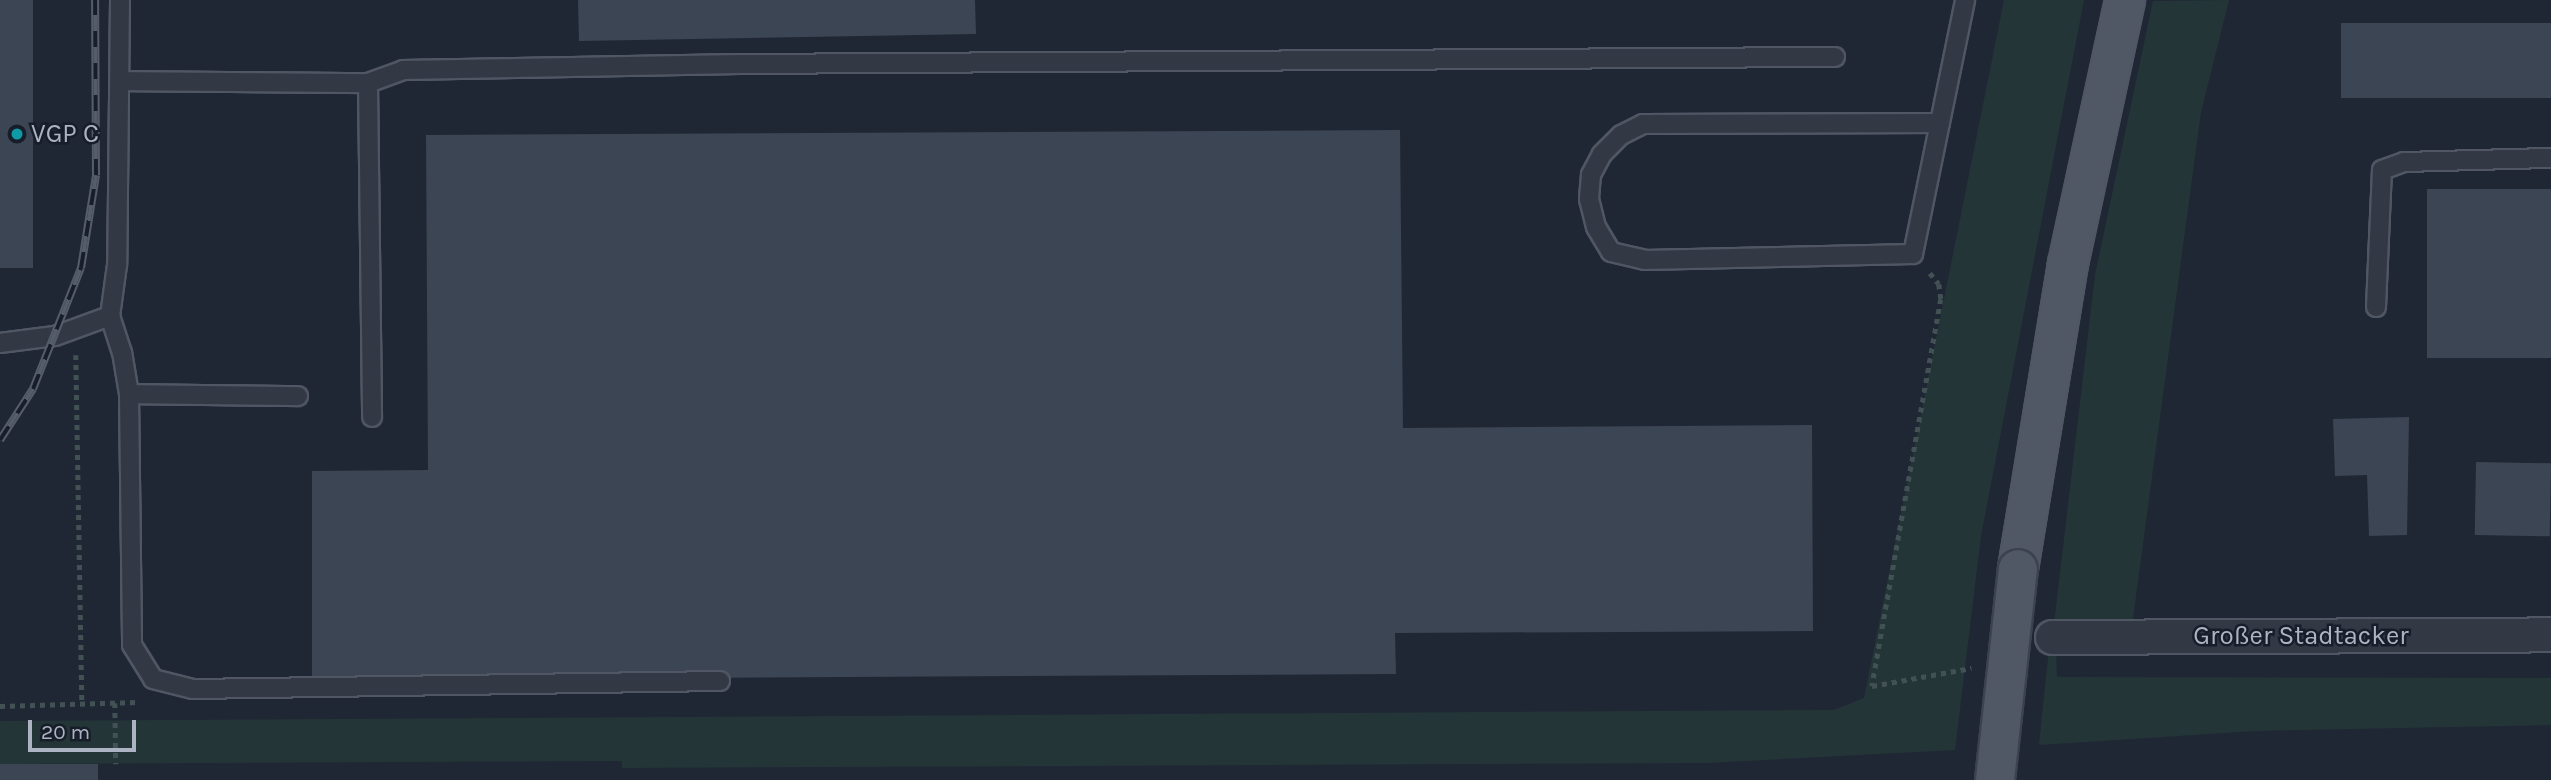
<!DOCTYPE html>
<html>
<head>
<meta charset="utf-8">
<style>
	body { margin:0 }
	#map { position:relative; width:2551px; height:780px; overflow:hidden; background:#1f2734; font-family:Karla,sans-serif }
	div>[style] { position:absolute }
	.green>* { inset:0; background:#243537 }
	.building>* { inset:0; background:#3c4554; transform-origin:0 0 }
	.path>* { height:4.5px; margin-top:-2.25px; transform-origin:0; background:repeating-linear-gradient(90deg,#415154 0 5px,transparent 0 10px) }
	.roads { filter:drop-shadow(2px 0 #505663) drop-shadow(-2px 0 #505663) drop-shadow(0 2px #505663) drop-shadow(0 -2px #505663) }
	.service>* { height:18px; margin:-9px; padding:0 9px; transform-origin:9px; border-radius:9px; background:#333944 }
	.minor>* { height:33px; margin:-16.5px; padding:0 16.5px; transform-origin:16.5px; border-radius:16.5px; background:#333944 }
	.primary>* { height:38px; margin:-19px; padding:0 19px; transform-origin:19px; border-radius:19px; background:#505865 }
	.rail>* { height:8px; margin-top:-4px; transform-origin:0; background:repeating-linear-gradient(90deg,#181e29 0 16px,#555d6b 0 32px); box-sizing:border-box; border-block:2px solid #555d6b }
	.bridges { filter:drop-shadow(2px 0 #3c424e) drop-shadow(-2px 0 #3c424e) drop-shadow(0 2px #3c424e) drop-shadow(0 -2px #3c424e) }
	.primary-bridge>* { height:38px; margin:-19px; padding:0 19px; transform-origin:19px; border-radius:19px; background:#505865 }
	.dots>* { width:19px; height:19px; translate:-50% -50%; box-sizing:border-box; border:4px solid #181e29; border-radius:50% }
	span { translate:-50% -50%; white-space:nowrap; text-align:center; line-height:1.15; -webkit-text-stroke:5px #181e29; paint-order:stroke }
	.poi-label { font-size:26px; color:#acb3c2 }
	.left { translate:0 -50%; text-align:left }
	.street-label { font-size:26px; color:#acb3c2 }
	.scale { position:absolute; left:28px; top:720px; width:108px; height:32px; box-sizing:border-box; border:4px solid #acb3c2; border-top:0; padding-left:9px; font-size:21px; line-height:24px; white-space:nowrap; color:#acb3c2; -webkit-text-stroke:5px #181e29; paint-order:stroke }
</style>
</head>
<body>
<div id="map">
	<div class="green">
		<div style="clip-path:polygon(2004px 0,2084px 0,1981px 536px,1955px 750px,1707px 763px,622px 768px,622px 761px,0 764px,0 721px,1834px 710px,1864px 698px)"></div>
		<div style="clip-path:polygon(2229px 0,2201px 112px,2132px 626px,2054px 624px,2095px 275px,2153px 1px)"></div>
		<div style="clip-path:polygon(2049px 648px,2056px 649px,2057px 677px,2551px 678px,2551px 725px,2255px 731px,2039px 745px)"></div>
	</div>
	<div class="building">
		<div style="left:0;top:0;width:33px;height:268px"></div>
		<div style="clip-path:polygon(578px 0,975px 0,976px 34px,579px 41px)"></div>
		<div style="left:2551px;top:23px;width:75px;height:210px;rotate:90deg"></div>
		<div style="clip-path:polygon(1400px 130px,1403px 428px,1812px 425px,1813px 631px,1395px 633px,1396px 674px,312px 680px,312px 471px,428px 470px,426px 135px)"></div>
		<div style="left:2427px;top:189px;width:124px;height:169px"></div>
		<div style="clip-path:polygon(2409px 417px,2407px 535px,2369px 536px,2367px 475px,2335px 476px,2333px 419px)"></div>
		<div style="left:2476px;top:462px;width:75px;height:73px;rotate:1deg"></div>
		<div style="left:0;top:764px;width:98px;height:16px"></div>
	</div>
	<div class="path">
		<div style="left:1930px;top:273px;width:14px;rotate:51deg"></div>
		<div style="left:1939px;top:284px;width:15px;rotate:82deg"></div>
		<div style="left:1941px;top:299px;width:393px;rotate:100.1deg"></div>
		<div style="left:1872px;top:686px;width:101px;rotate:-10.3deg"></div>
		<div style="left:76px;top:355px;width:348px;rotate:89deg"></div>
		<div style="left:115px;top:703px;width:61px;rotate:89.1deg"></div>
		<div style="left:0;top:706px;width:138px;rotate:-1.7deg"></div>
	</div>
	<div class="roads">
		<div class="service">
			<div style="left:120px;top:0;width:265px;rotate:90.6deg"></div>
			<div style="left:117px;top:265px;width:51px;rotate:97.8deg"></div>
			<div style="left:110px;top:316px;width:38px;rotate:72deg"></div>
			<div style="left:122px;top:352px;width:43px;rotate:80.5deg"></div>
			<div style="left:129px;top:394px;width:251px;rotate:89.3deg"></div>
			<div style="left:132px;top:645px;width:40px;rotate:58deg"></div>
			<div style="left:153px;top:679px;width:41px;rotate:14deg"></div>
			<div style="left:193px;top:689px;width:527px;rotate:-0.87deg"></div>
			<div style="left:119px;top:81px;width:249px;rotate:0.5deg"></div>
			<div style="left:368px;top:83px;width:334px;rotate:89.3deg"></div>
			<div style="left:368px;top:83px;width:37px;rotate:-20deg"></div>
			<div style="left:403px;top:70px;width:337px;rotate:-1deg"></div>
			<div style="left:740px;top:64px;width:1095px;rotate:-0.37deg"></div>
			<div style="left:1940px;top:123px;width:297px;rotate:179.8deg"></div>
			<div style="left:1643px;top:124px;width:25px;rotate:153deg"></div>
			<div style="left:1621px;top:135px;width:27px;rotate:135deg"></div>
			<div style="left:1602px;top:154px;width:24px;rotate:118deg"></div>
			<div style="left:1591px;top:175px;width:24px;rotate:95deg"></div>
			<div style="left:1589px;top:199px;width:29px;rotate:76deg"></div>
			<div style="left:1596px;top:227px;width:29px;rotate:59deg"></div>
			<div style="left:1611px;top:252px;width:35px;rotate:13deg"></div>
			<div style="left:1645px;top:260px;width:268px;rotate:-1.3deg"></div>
			<div style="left:1913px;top:254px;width:259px;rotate:-78.4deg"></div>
			<div style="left:2376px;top:307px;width:137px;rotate:-87.5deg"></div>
			<div style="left:2382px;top:170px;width:23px;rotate:-20deg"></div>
			<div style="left:2404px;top:162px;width:147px;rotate:-1.6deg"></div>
			<div style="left:0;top:343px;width:55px;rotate:-7.3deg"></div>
			<div style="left:55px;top:336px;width:59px;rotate:-20deg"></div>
			<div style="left:129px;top:394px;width:169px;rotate:0.7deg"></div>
		</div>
		<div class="minor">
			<div style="left:2052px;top:637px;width:499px;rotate:-0.3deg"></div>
		</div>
		<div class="primary">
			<div style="left:2018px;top:569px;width:309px;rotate:-80.7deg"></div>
			<div style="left:2068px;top:264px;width:270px;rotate:-77.8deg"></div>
		</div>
	</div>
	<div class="rail">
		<div style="left:0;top:440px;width:61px;rotate:-57.1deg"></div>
		<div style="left:33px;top:389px;width:130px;rotate:-68.4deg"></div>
		<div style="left:81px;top:268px;width:94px;rotate:-80.8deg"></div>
		<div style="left:96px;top:175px;width:175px;rotate:-90.3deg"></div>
	</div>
	<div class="bridges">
		<div class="primary-bridge">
			<div style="left:1995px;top:780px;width:212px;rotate:-83.8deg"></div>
		</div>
	</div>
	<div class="dots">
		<div style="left:17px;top:134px;background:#0f9aa8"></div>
	</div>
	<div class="poi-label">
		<span class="left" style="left:31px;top:134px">VGP C</span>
	</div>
	<div class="street-label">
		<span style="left:2301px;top:636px">Großer Stadtacker</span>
	</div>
	<div class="scale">20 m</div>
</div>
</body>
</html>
